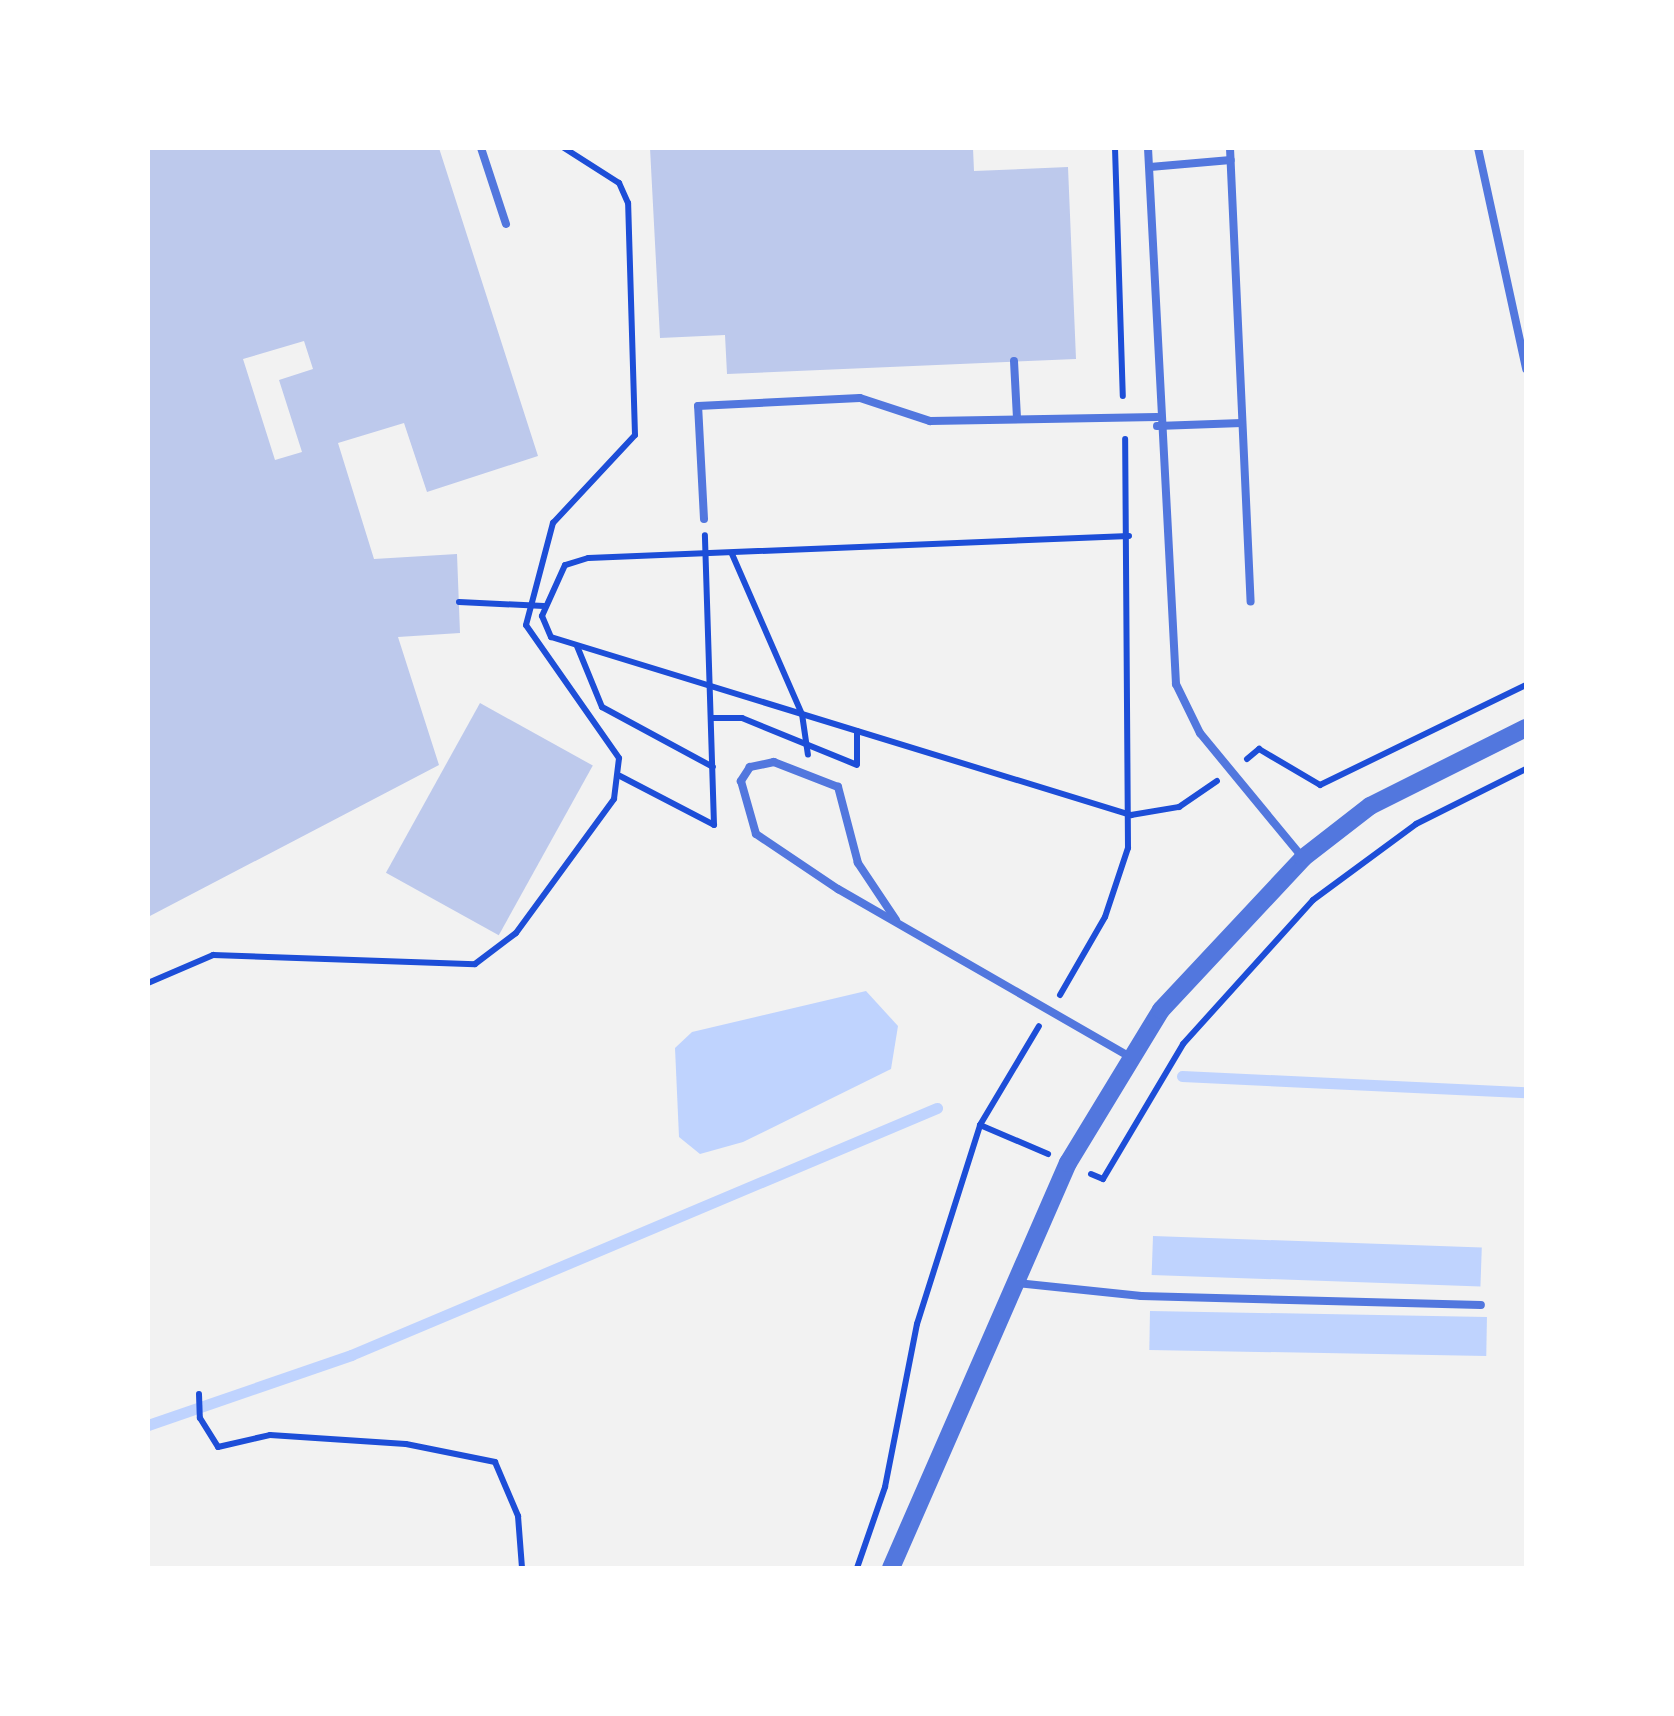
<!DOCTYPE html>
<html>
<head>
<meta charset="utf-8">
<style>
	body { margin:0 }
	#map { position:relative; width:1674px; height:1716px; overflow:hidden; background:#f2f2f2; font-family:Cabin,sans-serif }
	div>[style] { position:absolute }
	.water>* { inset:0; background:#bfd3fe; transform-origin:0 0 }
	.stream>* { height:11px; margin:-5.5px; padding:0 5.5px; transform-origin:5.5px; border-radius:5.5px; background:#bfd3fe }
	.building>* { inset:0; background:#bdc9ec; transform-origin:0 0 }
	.path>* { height:6px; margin:-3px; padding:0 3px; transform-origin:3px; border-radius:3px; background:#1d4ed8 }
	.service>* { height:8px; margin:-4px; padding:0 4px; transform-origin:4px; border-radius:4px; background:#5277de }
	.tertiary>* { height:18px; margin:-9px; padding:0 9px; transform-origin:9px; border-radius:9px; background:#5277de }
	span { translate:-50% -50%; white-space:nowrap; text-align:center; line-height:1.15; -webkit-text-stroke:9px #fff; paint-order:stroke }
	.frame { position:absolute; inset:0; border:150px solid #fff; pointer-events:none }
</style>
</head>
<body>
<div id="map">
	<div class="water">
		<div style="clip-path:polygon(866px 991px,898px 1026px,891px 1069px,743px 1142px,700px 1154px,679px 1137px,675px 1048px,692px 1032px)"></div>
		<div style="left:1153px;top:1236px;width:329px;height:39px;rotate:2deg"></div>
		<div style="left:1150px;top:1311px;width:337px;height:39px;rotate:1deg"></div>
	</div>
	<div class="stream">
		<div style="left:1182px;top:1076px;width:344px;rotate:2.7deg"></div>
		<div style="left:148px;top:1425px;width:215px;rotate:-19deg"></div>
		<div style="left:351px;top:1355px;width:636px;rotate:-22.86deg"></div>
	</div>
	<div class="building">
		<div style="clip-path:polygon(evenodd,148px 148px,439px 148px,538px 456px,427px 492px,404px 423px,338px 443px,374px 559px,457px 554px,460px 633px,398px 637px,439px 765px,148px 917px,148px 148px,304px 341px,313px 369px,279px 380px,302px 452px,275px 460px,243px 359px,304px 341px)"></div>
		<div style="clip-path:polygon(650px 148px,973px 148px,974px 171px,1068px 167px,1076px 359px,727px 374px,725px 335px,660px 338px)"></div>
		<div style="left:480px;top:703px;width:129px;height:194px;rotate:29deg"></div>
	</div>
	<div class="path">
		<div style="left:1115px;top:148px;width:248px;rotate:88.2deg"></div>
		<div style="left:1129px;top:536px;width:541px;rotate:177.67deg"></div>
		<div style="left:588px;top:558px;width:24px;rotate:163deg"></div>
		<div style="left:565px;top:565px;width:56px;rotate:114.3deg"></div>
		<div style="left:542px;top:616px;width:23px;rotate:67deg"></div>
		<div style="left:551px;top:637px;width:607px;rotate:17.06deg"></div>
		<div style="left:1131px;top:815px;width:49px;rotate:-9.5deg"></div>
		<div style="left:1179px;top:807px;width:46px;rotate:-34.4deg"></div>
		<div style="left:732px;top:554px;width:175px;rotate:66.4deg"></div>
		<div style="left:802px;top:714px;width:41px;rotate:81.7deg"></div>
		<div style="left:459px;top:602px;width:85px;rotate:2.7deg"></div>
		<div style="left:577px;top:646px;width:66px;rotate:67.7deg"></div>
		<div style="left:602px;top:707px;width:126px;rotate:28.4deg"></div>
		<div style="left:712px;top:718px;width:30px"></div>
		<div style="left:742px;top:718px;width:124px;rotate:22.2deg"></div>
		<div style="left:1247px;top:759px;width:16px;rotate:-40deg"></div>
		<div style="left:1259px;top:749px;width:71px;rotate:30.5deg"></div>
		<div style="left:1320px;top:785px;width:229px;rotate:-25.9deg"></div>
		<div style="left:857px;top:764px;width:33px;rotate:-90deg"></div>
		<div style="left:620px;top:776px;width:106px;rotate:27.5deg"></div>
		<div style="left:714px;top:825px;width:290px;rotate:-91.8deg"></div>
		<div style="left:148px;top:983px;width:71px;rotate:-23.3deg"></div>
		<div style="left:213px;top:955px;width:262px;rotate:2deg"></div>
		<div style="left:475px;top:964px;width:51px;rotate:-37.1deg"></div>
		<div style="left:516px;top:933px;width:166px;rotate:-53.8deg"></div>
		<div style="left:614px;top:799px;width:41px;rotate:-83deg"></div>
		<div style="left:619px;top:758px;width:162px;rotate:-125deg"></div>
		<div style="left:526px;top:625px;width:106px;rotate:-75.2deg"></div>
		<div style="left:553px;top:523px;width:120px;rotate:-47deg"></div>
		<div style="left:635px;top:435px;width:232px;rotate:-91.7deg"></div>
		<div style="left:628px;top:203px;width:22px;rotate:-114deg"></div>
		<div style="left:619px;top:183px;width:65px;rotate:-147.5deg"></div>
		<div style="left:1060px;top:995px;width:90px;rotate:-60deg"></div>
		<div style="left:1105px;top:917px;width:73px;rotate:-71.6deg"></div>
		<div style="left:1128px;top:848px;width:409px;rotate:-90.4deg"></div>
		<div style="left:980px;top:1125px;width:74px;rotate:23.1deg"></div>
		<div style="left:1091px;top:1174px;width:13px;rotate:23deg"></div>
		<div style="left:1103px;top:1179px;width:157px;rotate:-59.3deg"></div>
		<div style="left:1183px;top:1044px;width:194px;rotate:-47.9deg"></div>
		<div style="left:1313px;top:900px;width:128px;rotate:-36.4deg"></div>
		<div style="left:1416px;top:824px;width:123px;rotate:-26.6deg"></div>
		<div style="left:199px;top:1394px;width:24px;rotate:88deg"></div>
		<div style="left:200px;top:1418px;width:34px;rotate:58deg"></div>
		<div style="left:218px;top:1447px;width:53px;rotate:-13deg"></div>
		<div style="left:270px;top:1435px;width:136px;rotate:3.8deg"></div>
		<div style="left:406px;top:1444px;width:91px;rotate:11.4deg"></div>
		<div style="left:495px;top:1462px;width:59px;rotate:66.9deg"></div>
		<div style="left:518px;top:1516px;width:52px;rotate:85.6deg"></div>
		<div style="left:857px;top:1568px;width:86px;rotate:-70.9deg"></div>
		<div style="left:885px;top:1487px;width:166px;rotate:-78.9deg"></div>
		<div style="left:917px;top:1324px;width:209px;rotate:-72.4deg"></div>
		<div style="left:980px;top:1125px;width:115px;rotate:-59.2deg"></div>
	</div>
	<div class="service">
		<div style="left:481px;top:148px;width:80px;rotate:71.8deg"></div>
		<div style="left:1148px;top:148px;width:537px;rotate:87.01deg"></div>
		<div style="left:1176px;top:684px;width:55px;rotate:63.9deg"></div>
		<div style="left:1200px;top:733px;width:162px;rotate:50.5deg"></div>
		<div style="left:1230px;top:148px;width:454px;rotate:87.4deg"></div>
		<div style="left:1478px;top:148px;width:226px;rotate:77.7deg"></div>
		<div style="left:1150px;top:167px;width:81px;rotate:-4.9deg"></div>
		<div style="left:1014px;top:361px;width:57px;rotate:87deg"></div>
		<div style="left:1157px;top:426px;width:85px;rotate:-2deg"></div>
		<div style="left:704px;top:519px;width:113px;rotate:-93deg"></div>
		<div style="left:698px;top:406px;width:162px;rotate:-2.8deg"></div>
		<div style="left:860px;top:398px;width:74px;rotate:18.2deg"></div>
		<div style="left:930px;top:421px;width:227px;rotate:-1deg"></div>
		<div style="left:896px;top:920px;width:69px;rotate:-123.7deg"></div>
		<div style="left:858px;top:863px;width:79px;rotate:-104.7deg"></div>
		<div style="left:838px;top:787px;width:69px;rotate:-158.7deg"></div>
		<div style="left:774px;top:762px;width:25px;rotate:168deg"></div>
		<div style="left:750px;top:767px;width:17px;rotate:123deg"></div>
		<div style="left:741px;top:781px;width:55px;rotate:74.2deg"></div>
		<div style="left:756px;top:834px;width:99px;rotate:33.9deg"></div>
		<div style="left:838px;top:889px;width:333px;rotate:29.9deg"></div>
		<div style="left:1017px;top:1283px;width:125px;rotate:6deg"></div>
		<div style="left:1141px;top:1296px;width:340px;rotate:1.5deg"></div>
	</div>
	<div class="tertiary">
		<div style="left:891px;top:1568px;width:442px;rotate:-66.4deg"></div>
		<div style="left:1068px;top:1163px;width:179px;rotate:-58.7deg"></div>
		<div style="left:1161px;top:1010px;width:208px;rotate:-46.9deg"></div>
		<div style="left:1303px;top:858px;width:85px;rotate:-37.8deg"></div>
		<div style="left:1370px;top:806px;width:174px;rotate:-26.6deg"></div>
	</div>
	<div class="frame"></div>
</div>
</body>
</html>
